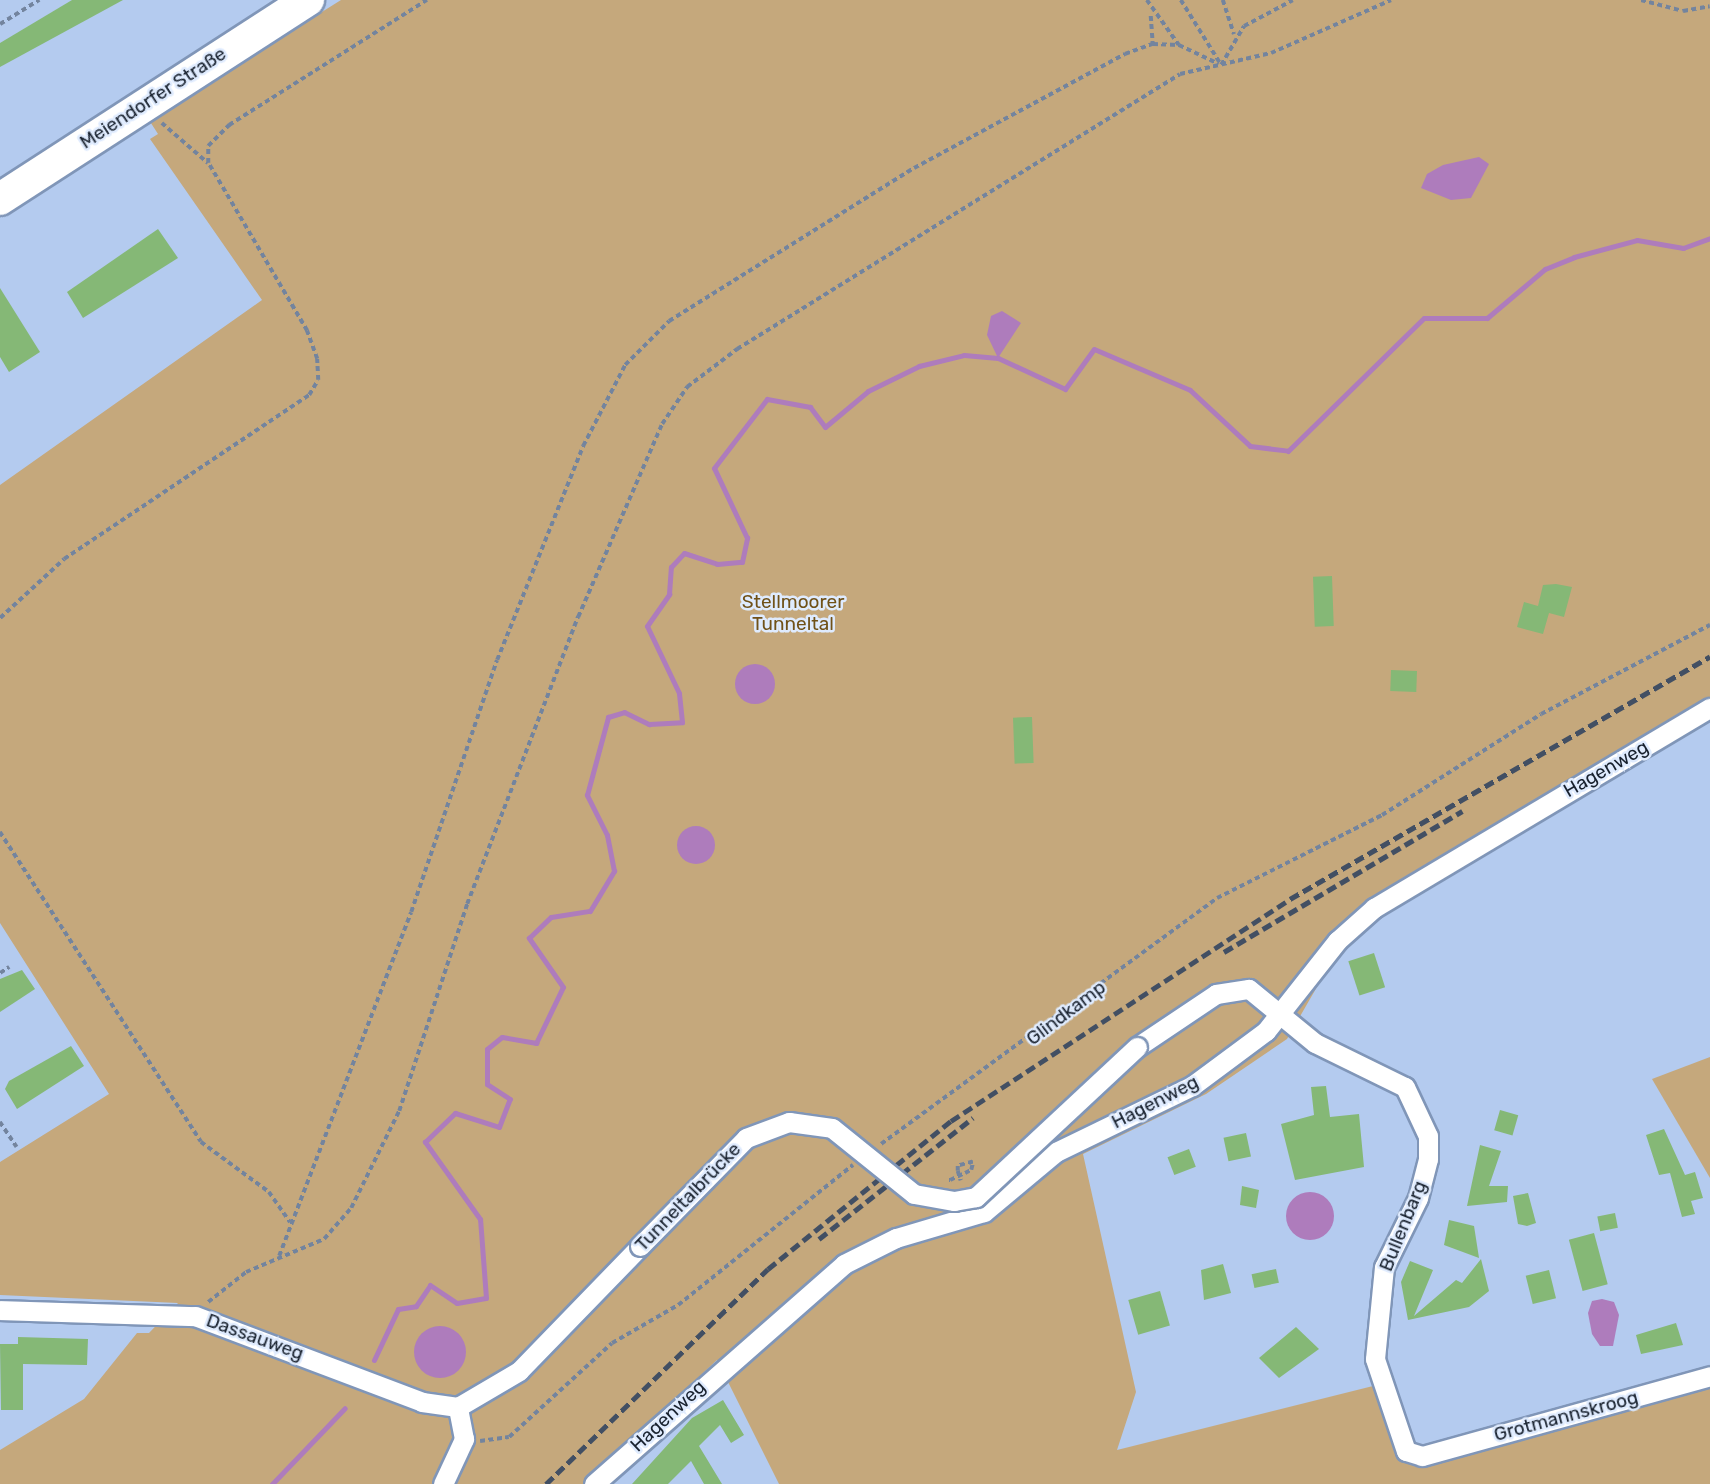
<!DOCTYPE html>
<html>
<head>
<meta charset="utf-8">
<style>
	body { margin:0 }
	#map { position:relative; width:1710px; height:1484px; overflow:hidden; background:#b4cbef; font-family:Rubik,sans-serif }
	div>[style] { position:absolute }
	.green>* { inset:0; background:#c5a87c }
	.water>* { inset:0; background:#ae7cbc }
	.round { border-radius:50% }
	.stream>* { height:5px; margin:-2.5px; padding:0 2.5px; transform-origin:2.5px; border-radius:2.5px; background:#ae7cbc }
	.building>* { inset:0; background:#85b876; transform-origin:0 0 }
	.path>* { height:3.5px; margin-top:-1.75px; transform-origin:0; background:repeating-linear-gradient(90deg,#73849e 0 5px,transparent 0 8.5px) }
	.roads { filter:drop-shadow(2px 0 #8096b8) drop-shadow(-2px 0 #8096b8) drop-shadow(0 2px #8096b8) drop-shadow(0 -2px #8096b8) }
	.street>* { height:19px; margin:-9.5px; padding:0 9.5px; transform-origin:9.5px; border-radius:9.5px; background:#fff }
	.primary>* { height:32px; margin:-16px; padding:0 16px; transform-origin:16px; border-radius:16px; background:#fff }
	.rail>* { height:5px; margin-top:-2.5px; transform-origin:0; background:repeating-linear-gradient(90deg,#424f63 0 10px,transparent 0 15px) }
	.bridges { filter:drop-shadow(2px 0 #8096b8) drop-shadow(-2px 0 #8096b8) drop-shadow(0 2px #8096b8) drop-shadow(0 -2px #8096b8) }
	.street-bridge>* { height:19px; margin:-9.5px; padding:0 9.5px; transform-origin:9.5px; border-radius:9.5px; background:#fff }
	span { translate:-50% -50%; white-space:nowrap; text-align:center; line-height:1.15; -webkit-text-stroke:5px #dfebfe; paint-order:stroke }
	.street-label { font-size:19px; color:#18212e }
	.park-label { font-size:19px; color:#705118 }
</style>
</head>
<body>
<div id="map">
	<div class="green">
		<div style="clip-path:polygon(341px 0,1710px 0,1710px 722px,1386px 910px,1333px 959px,1287px 1039px,1206px 1094px,1083px 1154px,1136px 1392px,1117px 1450px,1389px 1382px,1412px 1449px,1710px 1369px,1710px 1484px,779px 1484px,717px 1360px,585px 1484px,0 1484px,0 1450px,84px 1399px,137px 1333px,149px 1333px,178px 1303px,0 1295px,0 1162px,109px 1094px,0 923px,0 485px,262px 300px,150px 139px,158px 134px,149px 120px)"></div>
		<div style="clip-path:polygon(1710px 1057px,1710px 1178px,1652px 1079px)"></div>
	</div>
	<div class="water">
		<div style="clip-path:polygon(1479px 157px,1489px 164px,1471px 198px,1451px 200px,1421px 188px,1427px 174px,1443px 165px)"></div>
		<div style="clip-path:polygon(1002px 311px,1021px 323px,998px 358px,987px 335px,991px 316px)"></div>
		<div class="round" style="left:735px;top:664px;width:40px;height:40px"></div>
		<div class="round" style="left:677px;top:826px;width:38px;height:38px"></div>
		<div class="round" style="left:1286px;top:1192px;width:48px;height:48px"></div>
		<div style="clip-path:polygon(1602px 1299px,1614px 1302px,1619px 1315px,1613px 1346px,1600px 1346px,1592px 1334px,1588px 1313px,1592px 1301px)"></div>
		<div class="round" style="left:414px;top:1326px;width:52px;height:52px"></div>
	</div>
	<div class="stream">
		<div style="left:374px;top:1360px;width:56px;rotate:-64.8deg"></div>
		<div style="left:398px;top:1309px;width:18px;rotate:-9deg"></div>
		<div style="left:416px;top:1306px;width:25px;rotate:-56deg"></div>
		<div style="left:430px;top:1285px;width:32px;rotate:34deg"></div>
		<div style="left:457px;top:1303px;width:29px;rotate:-10deg"></div>
		<div style="left:486px;top:1298px;width:79px;rotate:-94.3deg"></div>
		<div style="left:480px;top:1219px;width:95px;rotate:-125.5deg"></div>
		<div style="left:425px;top:1142px;width:42px;rotate:-44deg"></div>
		<div style="left:455px;top:1113px;width:46px;rotate:17.7deg"></div>
		<div style="left:499px;top:1127px;width:30px;rotate:-69deg"></div>
		<div style="left:510px;top:1099px;width:27px;rotate:-147deg"></div>
		<div style="left:487px;top:1084px;width:35px;rotate:-90deg"></div>
		<div style="left:487px;top:1049px;width:19px;rotate:-39deg"></div>
		<div style="left:502px;top:1037px;width:35px;rotate:10deg"></div>
		<div style="left:536px;top:1043px;width:62px;rotate:-64.3deg"></div>
		<div style="left:563px;top:987px;width:60px;rotate:-124.8deg"></div>
		<div style="left:529px;top:938px;width:30px;rotate:-44deg"></div>
		<div style="left:551px;top:917px;width:39px;rotate:-9deg"></div>
		<div style="left:590px;top:911px;width:47px;rotate:-59deg"></div>
		<div style="left:614px;top:871px;width:37px;rotate:-101deg"></div>
		<div style="left:607px;top:835px;width:45px;rotate:-116.6deg"></div>
		<div style="left:587px;top:795px;width:81px;rotate:-74.9deg"></div>
		<div style="left:608px;top:717px;width:17px;rotate:-17deg"></div>
		<div style="left:624px;top:712px;width:28px;rotate:26deg"></div>
		<div style="left:649px;top:724px;width:33px;rotate:-3deg"></div>
		<div style="left:682px;top:722px;width:29px;rotate:-96deg"></div>
		<div style="left:679px;top:693px;width:74px;rotate:-115.5deg"></div>
		<div style="left:647px;top:626px;width:39px;rotate:-55deg"></div>
		<div style="left:669px;top:594px;width:27px;rotate:-86deg"></div>
		<div style="left:671px;top:567px;width:19px;rotate:-47deg"></div>
		<div style="left:684px;top:553px;width:35px;rotate:18deg"></div>
		<div style="left:717px;top:564px;width:25px;rotate:-5deg"></div>
		<div style="left:742px;top:562px;width:25px;rotate:-78deg"></div>
		<div style="left:747px;top:538px;width:77px;rotate:-115.2deg"></div>
		<div style="left:714px;top:468px;width:87px;rotate:-52.5deg"></div>
		<div style="left:767px;top:399px;width:44px;rotate:10.5deg"></div>
		<div style="left:810px;top:407px;width:25px;rotate:53deg"></div>
		<div style="left:825px;top:427px;width:56px;rotate:-39.9deg"></div>
		<div style="left:868px;top:391px;width:57px;rotate:-26.1deg"></div>
		<div style="left:919px;top:366px;width:46px;rotate:-13.7deg"></div>
		<div style="left:964px;top:355px;width:34px;rotate:5deg"></div>
		<div style="left:998px;top:358px;width:74px;rotate:24.8deg"></div>
		<div style="left:1065px;top:389px;width:49px;rotate:-54.1deg"></div>
		<div style="left:1094px;top:349px;width:104px;rotate:23.1deg"></div>
		<div style="left:1190px;top:390px;width:82px;rotate:43deg"></div>
		<div style="left:1250px;top:446px;width:38px;rotate:7deg"></div>
		<div style="left:1288px;top:451px;width:190px;rotate:-44.4deg"></div>
		<div style="left:1424px;top:318px;width:63px"></div>
		<div style="left:1487px;top:318px;width:76px;rotate:-40.2deg"></div>
		<div style="left:1545px;top:269px;width:31px;rotate:-22deg"></div>
		<div style="left:1574px;top:257px;width:65px;rotate:-15.1deg"></div>
		<div style="left:1637px;top:240px;width:47px;rotate:9.9deg"></div>
		<div style="left:1683px;top:248px;width:29px;rotate:-20deg"></div>
		<div style="left:272px;top:1484px;width:105px;rotate:-46.2deg"></div>
	</div>
	<div class="building">
		<div style="clip-path:polygon(72px 0,123px 0,0 67px,0 43px)"></div>
		<div style="clip-path:polygon(158px 229px,178px 258px,83px 318px,67px 292px)"></div>
		<div style="clip-path:polygon(0 288px,40px 352px,9px 372px,0 357px)"></div>
		<div style="left:1332px;top:576px;width:50px;height:19px;rotate:88deg"></div>
		<div style="clip-path:polygon(1556px 584px,1572px 587px,1564px 617px,1549px 613px,1543px 634px,1517px 627px,1524px 602px,1538px 606px,1543px 585px)"></div>
		<div style="left:1391px;top:670px;width:26px;height:21px;rotate:2deg"></div>
		<div style="left:1032px;top:717px;width:46px;height:19px;rotate:88deg"></div>
		<div style="left:1374px;top:953px;width:36px;height:27px;rotate:72deg"></div>
		<div style="clip-path:polygon(22px 970px,35px 989px,0 1012px,0 979px)"></div>
		<div style="clip-path:polygon(71px 1046px,84px 1066px,17px 1109px,5px 1089px,9px 1081px)"></div>
		<div style="clip-path:polygon(1326px 1086px,1330px 1117px,1359px 1114px,1364px 1167px,1295px 1180px,1281px 1124px,1314px 1115px,1311px 1087px)"></div>
		<div style="left:1500px;top:1110px;width:19px;height:21px;rotate:16deg"></div>
		<div style="clip-path:polygon(1664px 1129px,1685px 1175px,1695px 1172px,1703px 1198px,1691px 1201px,1695px 1214px,1682px 1217px,1670px 1173px,1659px 1175px,1646px 1135px)"></div>
		<div style="left:1246px;top:1133px;width:24px;height:23px;rotate:78deg"></div>
		<div style="clip-path:polygon(1480px 1145px,1501px 1151px,1489px 1186px,1508px 1186px,1507px 1202px,1467px 1206px)"></div>
		<div style="left:1189px;top:1149px;width:19px;height:23px;rotate:69deg"></div>
		<div style="clip-path:polygon(1242px 1186px,1259px 1190px,1256px 1208px,1240px 1205px)"></div>
		<div style="clip-path:polygon(1528px 1193px,1536px 1223px,1527px 1226px,1518px 1224px,1513px 1196px)"></div>
		<div style="left:1615px;top:1213px;width:15px;height:18px;rotate:79deg"></div>
		<div style="clip-path:polygon(1449px 1220px,1474px 1226px,1479px 1258px,1444px 1245px)"></div>
		<div style="left:1594px;top:1233px;width:53px;height:26px;rotate:75deg"></div>
		<div style="clip-path:polygon(1481px 1259px,1489px 1291px,1469px 1307px,1408px 1320px,1401px 1282px,1410px 1261px,1433px 1270px,1414px 1316px,1456px 1280px,1462px 1283px)"></div>
		<div style="clip-path:polygon(1223px 1264px,1231px 1293px,1204px 1300px,1201px 1270px)"></div>
		<div style="left:1276px;top:1269px;width:14px;height:25px;rotate:78deg"></div>
		<div style="left:1549px;top:1270px;width:29px;height:24px;rotate:76deg"></div>
		<div style="left:1160px;top:1291px;width:36px;height:33px;rotate:74deg"></div>
		<div style="clip-path:polygon(1676px 1323px,1683px 1345px,1641px 1354px,1636px 1335px)"></div>
		<div style="clip-path:polygon(1296px 1327px,1319px 1349px,1279px 1378px,1259px 1358px)"></div>
		<div style="clip-path:polygon(18px 1337px,88px 1339px,87px 1365px,23px 1364px,23px 1410px,1px 1410px,0 1344px,18px 1344px)"></div>
		<div style="clip-path:polygon(723px 1400px,744px 1435px,731px 1443px,720px 1425px,699px 1446px,722px 1484px,704px 1484px,691px 1461px,668px 1484px,632px 1484px,692px 1418px)"></div>
	</div>
	<div class="path">
		<div style="left:1147px;top:0;width:55px;rotate:54.6deg"></div>
		<div style="left:1181px;top:0;width:74px;rotate:58.2deg"></div>
		<div style="left:1223px;top:0;width:36px;rotate:72deg"></div>
		<div style="left:1641px;top:0;width:43px;rotate:14.7deg"></div>
		<div style="left:1683px;top:11px;width:27px;rotate:-10deg"></div>
		<div style="left:1151px;top:16px;width:28px;rotate:86deg"></div>
		<div style="left:0;top:24px;width:46px;rotate:-31.6deg"></div>
		<div style="left:1221px;top:65px;width:45px;rotate:-59.5deg"></div>
		<div style="left:1244px;top:26px;width:55px;rotate:-28deg"></div>
		<div style="left:162px;top:123px;width:61px;rotate:41deg"></div>
		<div style="left:0;top:618px;width:87px;rotate:-42.7deg"></div>
		<div style="left:64px;top:559px;width:295px;rotate:-33.8deg"></div>
		<div style="left:309px;top:395px;width:17px;rotate:-59deg"></div>
		<div style="left:318px;top:380px;width:21px;rotate:-93deg"></div>
		<div style="left:317px;top:359px;width:30px;rotate:-110deg"></div>
		<div style="left:307px;top:331px;width:195px;rotate:-120.5deg"></div>
		<div style="left:208px;top:163px;width:17px;rotate:-90deg"></div>
		<div style="left:208px;top:146px;width:30px;rotate:-45deg"></div>
		<div style="left:229px;top:125px;width:234px;rotate:-32.3deg"></div>
		<div style="left:0;top:832px;width:369px;rotate:57deg"></div>
		<div style="left:201px;top:1142px;width:84px;rotate:36.3deg"></div>
		<div style="left:269px;top:1192px;width:37px;rotate:55deg"></div>
		<div style="left:0;top:973px;width:11px;rotate:-34deg"></div>
		<div style="left:0;top:1122px;width:30px;rotate:56deg"></div>
		<div style="left:881px;top:1144px;width:416px;rotate:-36.2deg"></div>
		<div style="left:1217px;top:898px;width:185px;rotate:-26.7deg"></div>
		<div style="left:1382px;top:815px;width:188px;rotate:-32.4deg"></div>
		<div style="left:1541px;top:714px;width:191px;rotate:-27.8deg"></div>
		<div style="left:949px;top:1180px;width:1px"></div>
		<div style="left:950px;top:1180px;width:17px;rotate:-25deg"></div>
		<div style="left:965px;top:1173px;width:7px;rotate:-27deg"></div>
		<div style="left:971px;top:1170px;width:8px;rotate:-76deg"></div>
		<div style="left:973px;top:1162px;width:16px;rotate:165deg"></div>
		<div style="left:958px;top:1166px;width:5px;rotate:90deg"></div>
		<div style="left:958px;top:1171px;width:10px;rotate:73deg"></div>
		<div style="left:279px;top:1256px;width:368px;rotate:-69deg"></div>
		<div style="left:411px;top:912px;width:266px;rotate:-71.2deg"></div>
		<div style="left:497px;top:660px;width:231px;rotate:-68.1deg"></div>
		<div style="left:583px;top:446px;width:91px;rotate:-62.6deg"></div>
		<div style="left:625px;top:365px;width:62px;rotate:-45deg"></div>
		<div style="left:669px;top:321px;width:289px;rotate:-32deg"></div>
		<div style="left:914px;top:168px;width:240px;rotate:-28.4deg"></div>
		<div style="left:1125px;top:54px;width:30px;rotate:-20deg"></div>
		<div style="left:1153px;top:44px;width:26px;rotate:2deg"></div>
		<div style="left:1179px;top:45px;width:44px;rotate:25.4deg"></div>
		<div style="left:208px;top:1302px;width:48px;rotate:-38.3deg"></div>
		<div style="left:246px;top:1272px;width:85px;rotate:-22.9deg"></div>
		<div style="left:324px;top:1239px;width:41px;rotate:-48.9deg"></div>
		<div style="left:351px;top:1208px;width:108px;rotate:-63.7deg"></div>
		<div style="left:399px;top:1111px;width:218px;rotate:-71.8deg"></div>
		<div style="left:467px;top:904px;width:308px;rotate:-68.9deg"></div>
		<div style="left:578px;top:617px;width:210px;rotate:-66.5deg"></div>
		<div style="left:662px;top:424px;width:45px;rotate:-56deg"></div>
		<div style="left:687px;top:387px;width:63px;rotate:-37.2deg"></div>
		<div style="left:737px;top:349px;width:521px;rotate:-31.83deg"></div>
		<div style="left:1180px;top:74px;width:93px;rotate:-13deg"></div>
		<div style="left:1271px;top:53px;width:131px;rotate:-23.8deg"></div>
		<div style="left:480px;top:1441px;width:29px;rotate:-8deg"></div>
		<div style="left:509px;top:1437px;width:139px;rotate:-42.4deg"></div>
		<div style="left:612px;top:1343px;width:76px;rotate:-29.9deg"></div>
		<div style="left:678px;top:1305px;width:224px;rotate:-38.7deg"></div>
	</div>
	<div class="roads">
		<div class="street">
			<div style="left:1137px;top:1047px;width:95px;rotate:-33.9deg"></div>
			<div style="left:1216px;top:994px;width:33px;rotate:-9deg"></div>
			<div style="left:1249px;top:989px;width:85px;rotate:39.3deg"></div>
			<div style="left:1315px;top:1043px;width:100px;rotate:26.1deg"></div>
			<div style="left:1405px;top:1087px;width:54px;rotate:64.9deg"></div>
			<div style="left:1428px;top:1136px;width:23px;rotate:90deg"></div>
			<div style="left:1428px;top:1159px;width:40px;rotate:104.4deg"></div>
			<div style="left:1418px;top:1198px;width:77px;rotate:116.2deg"></div>
			<div style="left:1384px;top:1267px;width:92px;rotate:95.6deg"></div>
			<div style="left:1375px;top:1359px;width:97px;rotate:71.4deg"></div>
			<div style="left:1406px;top:1451px;width:17px;rotate:17deg"></div>
			<div style="left:1422px;top:1456px;width:299px;rotate:-15.5deg"></div>
			<div style="left:0;top:1310px;width:195px;rotate:1.8deg"></div>
			<div style="left:195px;top:1316px;width:243px;rotate:20.7deg"></div>
			<div style="left:422px;top:1402px;width:36px;rotate:8deg"></div>
			<div style="left:458px;top:1407px;width:71px;rotate:-30.5deg"></div>
			<div style="left:519px;top:1371px;width:174px;rotate:-45.9deg"></div>
			<div style="left:443px;top:1484px;width:50px;rotate:-65deg"></div>
			<div style="left:464px;top:1439px;width:33px;rotate:-101deg"></div>
			<div style="left:594px;top:1484px;width:333px;rotate:-41.3deg"></div>
			<div style="left:844px;top:1264px;width:58px;rotate:-26.6deg"></div>
			<div style="left:896px;top:1238px;width:92px;rotate:-16.5deg"></div>
			<div style="left:984px;top:1212px;width:94px;rotate:-39.8deg"></div>
			<div style="left:1056px;top:1152px;width:151px;rotate:-25.9deg"></div>
			<div style="left:1192px;top:1086px;width:92px;rotate:-36.6deg"></div>
			<div style="left:1266px;top:1031px;width:115px;rotate:-51.7deg"></div>
			<div style="left:1337px;top:941px;width:50px;rotate:-41.7deg"></div>
			<div style="left:1374px;top:908px;width:391px;rotate:-30.8deg"></div>
		</div>
		<div class="primary">
			<div style="left:0;top:199px;width:367px;rotate:-32.9deg"></div>
		</div>
	</div>
	<div class="rail">
		<div style="left:1224px;top:952px;width:277px;rotate:-30.6deg"></div>
		<div style="left:819px;top:1239px;width:196px;rotate:-38.2deg"></div>
		<div style="left:546px;top:1484px;width:309px;rotate:-44.1deg"></div>
		<div style="left:768px;top:1269px;width:235px;rotate:-39deg"></div>
		<div style="left:951px;top:1121px;width:405px;rotate:-33.2deg"></div>
		<div style="left:1290px;top:899px;width:485px;rotate:-30deg"></div>
	</div>
	<div class="bridges">
		<div class="street-bridge">
			<div style="left:640px;top:1246px;width:151px;rotate:-45.5deg"></div>
			<div style="left:746px;top:1138px;width:46px;rotate:-20.4deg"></div>
			<div style="left:789px;top:1122px;width:43px;rotate:7.9deg"></div>
			<div style="left:832px;top:1128px;width:105px;rotate:38.8deg"></div>
			<div style="left:914px;top:1194px;width:41px;rotate:9.9deg"></div>
			<div style="left:954px;top:1201px;width:22px;rotate:-10deg"></div>
			<div style="left:976px;top:1197px;width:220px;rotate:-43deg"></div>
		</div>
	</div>
	<div class="street-label">
		<span style="left:153px;top:98px;rotate:-33deg">Meiendorfer Straße</span>
		<span style="left:1606px;top:769px;rotate:-30deg">Hagenweg</span>
		<span style="left:1066px;top:1013px;rotate:-37deg">Glindkamp</span>
		<span style="left:1155px;top:1102px;rotate:-27deg">Hagenweg</span>
		<span style="left:688px;top:1197px;rotate:-46deg">Tunneltalbrücke</span>
		<span style="left:1403px;top:1226px;rotate:-68deg">Bullenbarg</span>
		<span style="left:255px;top:1337px;rotate:20deg">Dassauweg</span>
		<span style="left:668px;top:1416px;rotate:-43deg">Hagenweg</span>
		<span style="left:1566px;top:1416px;rotate:-15deg">Grotmannskroog</span>
	</div>
	<div class="park-label">
		<span style="left:793px;top:613px">Stellmoorer<br>Tunneltal</span>
	</div>
</div>
</body>
</html>
